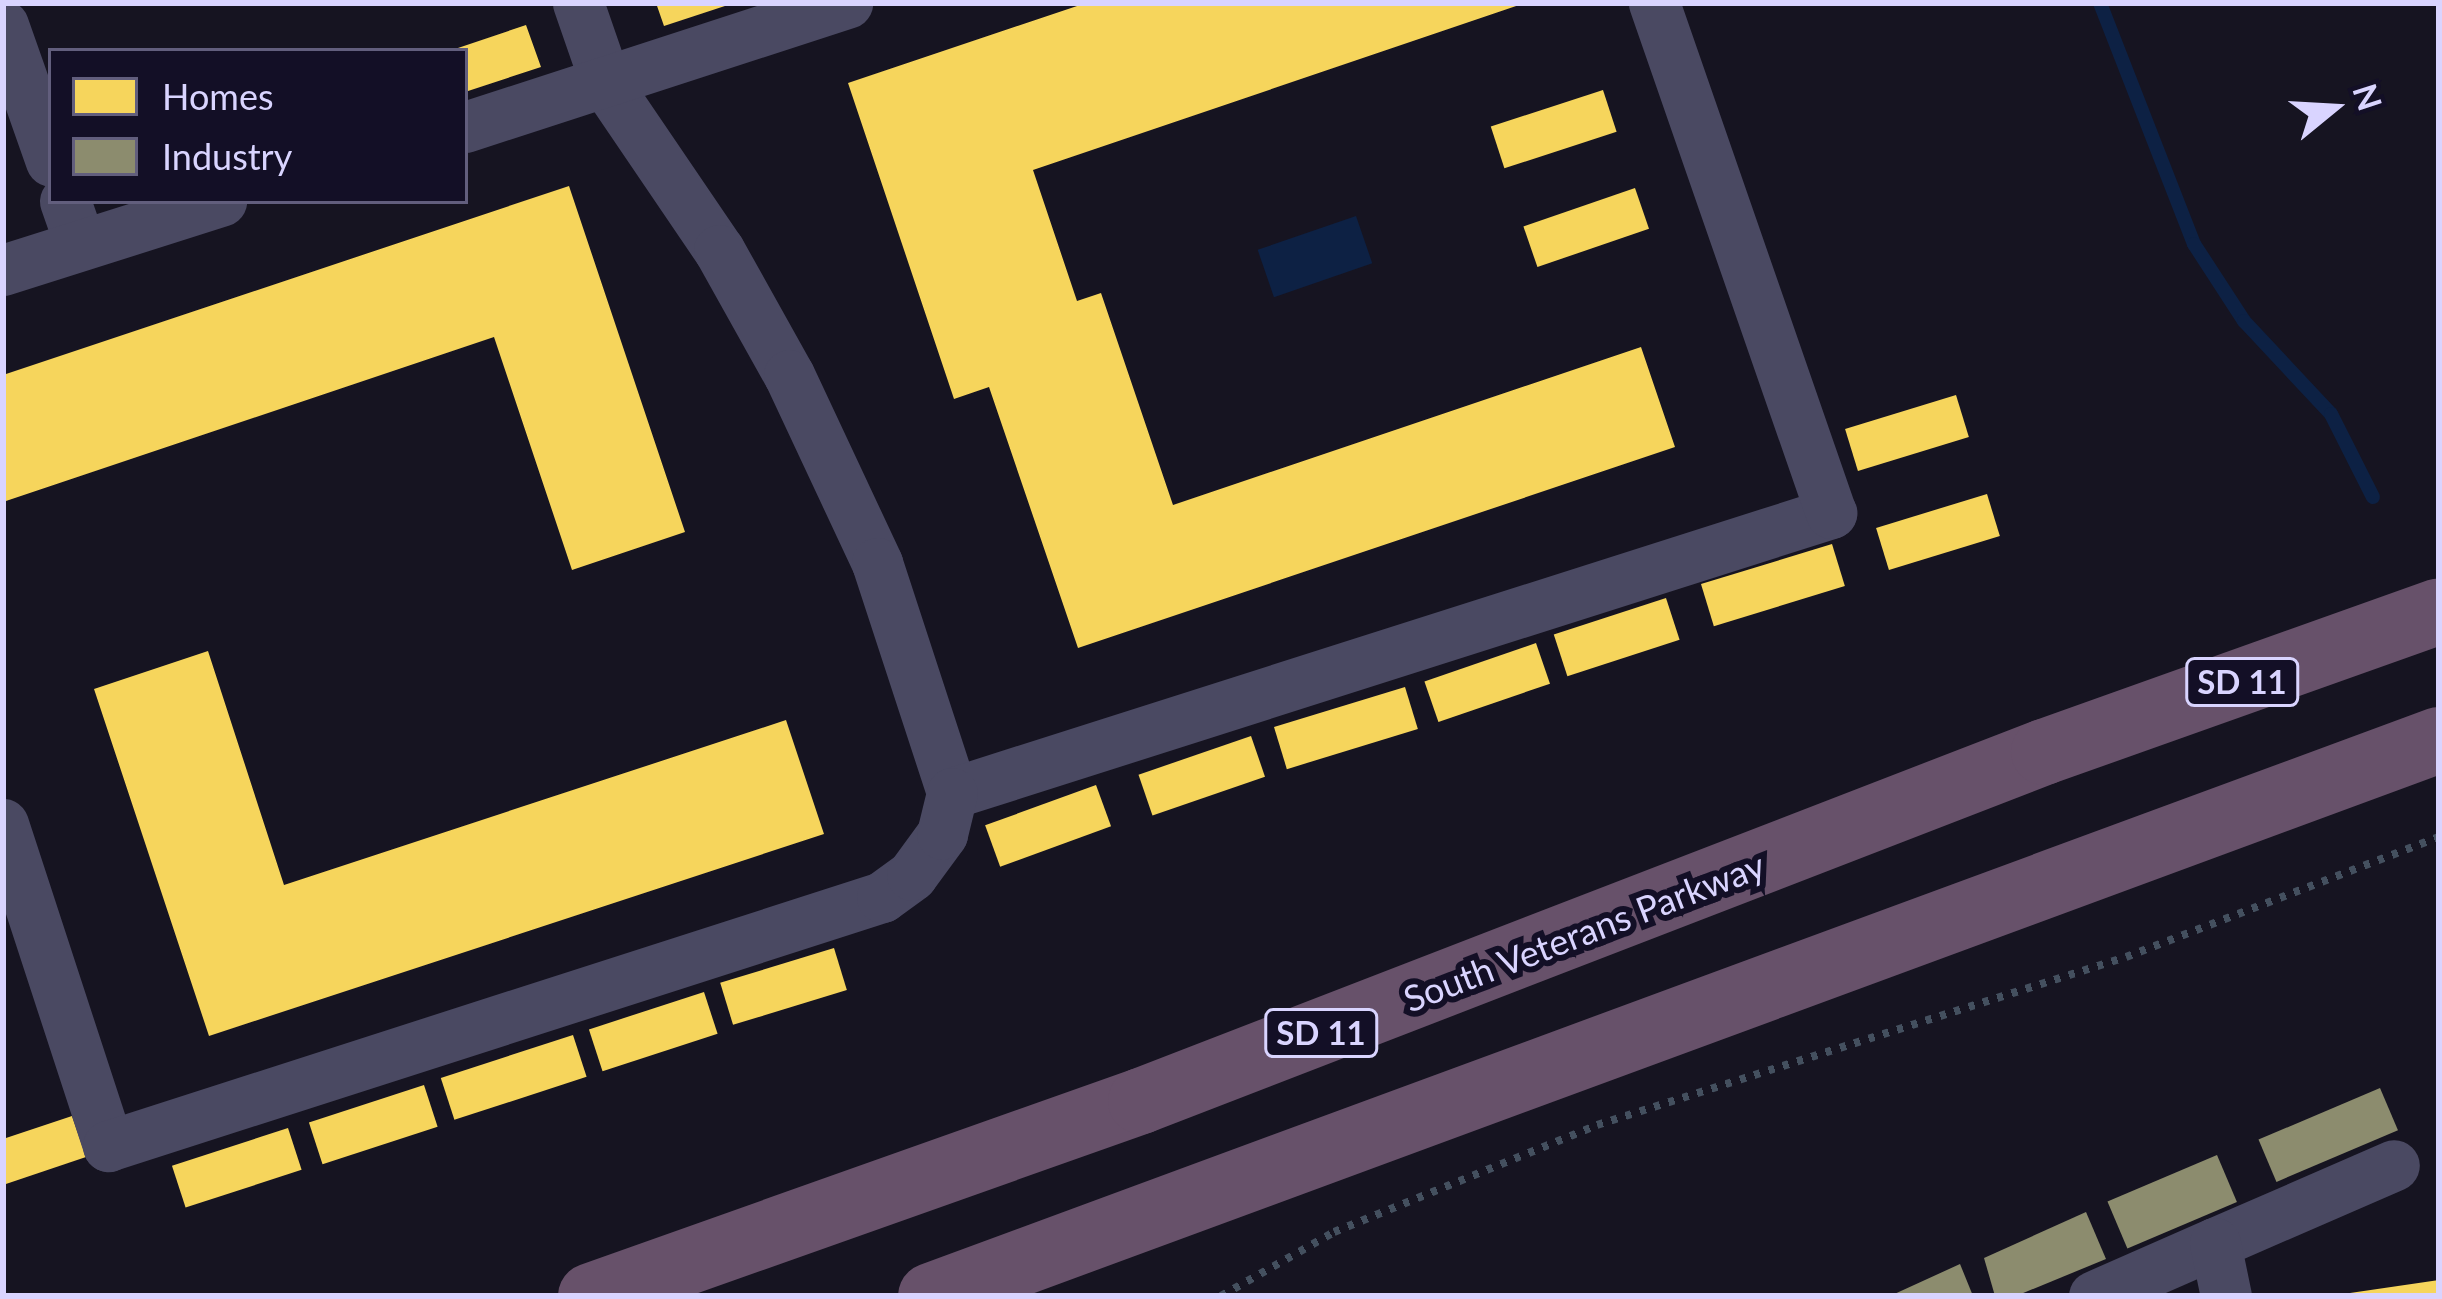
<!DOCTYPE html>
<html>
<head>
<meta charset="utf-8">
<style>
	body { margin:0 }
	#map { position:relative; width:2442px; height:1299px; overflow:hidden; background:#161421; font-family:Lato,sans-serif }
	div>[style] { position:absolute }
	.water>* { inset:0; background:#0d2144; transform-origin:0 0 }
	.homes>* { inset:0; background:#f6d55c; transform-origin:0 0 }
	.industry>* { inset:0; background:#8c8c6e; transform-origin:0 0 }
	.stream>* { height:14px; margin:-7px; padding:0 7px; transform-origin:7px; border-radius:7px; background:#0d2144 }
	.path>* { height:8px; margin-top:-4px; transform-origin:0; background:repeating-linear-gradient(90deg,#44505f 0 6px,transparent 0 15px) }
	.minor>* { height:51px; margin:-25.5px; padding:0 25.5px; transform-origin:25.5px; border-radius:25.5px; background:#4a4962 }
	.highway>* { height:66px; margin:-33px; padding:0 33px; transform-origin:33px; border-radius:33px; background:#67516a }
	span { translate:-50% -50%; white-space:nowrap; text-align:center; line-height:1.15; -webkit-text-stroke:12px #130f26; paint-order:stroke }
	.shield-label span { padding:3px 9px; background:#130f26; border:3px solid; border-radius:9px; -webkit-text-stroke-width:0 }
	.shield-label { font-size:33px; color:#d9d4ff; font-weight:700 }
	.street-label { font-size:36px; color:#d9d4ff }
	.frame { position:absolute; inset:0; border:6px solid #d9d4ff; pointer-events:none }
	.legend { position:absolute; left:48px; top:48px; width:420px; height:156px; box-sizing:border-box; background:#130f26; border:3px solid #625e7d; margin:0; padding:15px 21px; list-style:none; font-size:36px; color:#d9d4ff }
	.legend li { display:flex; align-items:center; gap:24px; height:60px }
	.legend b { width:60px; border:3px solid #625e7d }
	.north { position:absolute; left:2274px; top:48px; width:120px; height:120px; -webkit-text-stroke:9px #130f26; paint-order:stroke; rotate:72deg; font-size:33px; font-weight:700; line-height:48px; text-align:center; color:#d9d4ff }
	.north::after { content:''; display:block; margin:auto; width:42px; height:54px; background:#d9d4ff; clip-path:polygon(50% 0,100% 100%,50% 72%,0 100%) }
</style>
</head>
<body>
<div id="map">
	<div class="water">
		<div style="left:1356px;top:216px;width:50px;height:104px;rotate:71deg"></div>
	</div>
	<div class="homes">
		<div style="clip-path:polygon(656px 3px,731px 3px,731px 4px,664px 26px)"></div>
		<div style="clip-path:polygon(1086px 3px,1525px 3px,1033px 170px,1077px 301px,1101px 293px,1173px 505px,1641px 347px,1675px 447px,1078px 648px,989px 387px,954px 399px,848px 83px)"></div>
		<div style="clip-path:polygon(526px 25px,541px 67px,465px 92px,465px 51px,452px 50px)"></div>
		<div style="left:1603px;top:90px;width:44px;height:118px;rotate:72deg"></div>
		<div style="clip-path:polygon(569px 186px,685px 532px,572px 570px,494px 337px,3px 502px,3px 375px)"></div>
		<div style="left:1635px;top:188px;width:43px;height:118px;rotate:71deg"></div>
		<div style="left:1956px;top:395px;width:44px;height:116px;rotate:73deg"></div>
		<div style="left:1987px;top:494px;width:44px;height:116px;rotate:73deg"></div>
		<div style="left:1832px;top:544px;width:44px;height:137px;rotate:73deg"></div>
		<div style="left:1666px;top:598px;width:44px;height:118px;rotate:72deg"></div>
		<div style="left:1536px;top:643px;width:43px;height:118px;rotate:71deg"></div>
		<div style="clip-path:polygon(208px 651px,284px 885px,786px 720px,824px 834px,209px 1036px,94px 689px)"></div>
		<div style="left:1405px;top:687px;width:44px;height:137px;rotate:73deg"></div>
		<div style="left:1251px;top:736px;width:43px;height:119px;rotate:71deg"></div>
		<div style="left:1096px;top:785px;width:44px;height:118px;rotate:70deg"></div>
		<div style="left:834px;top:948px;width:44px;height:119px;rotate:73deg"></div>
		<div style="left:704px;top:992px;width:44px;height:121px;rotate:72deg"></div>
		<div style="left:573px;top:1035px;width:44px;height:139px;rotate:72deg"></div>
		<div style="left:424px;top:1085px;width:44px;height:121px;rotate:72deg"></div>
		<div style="clip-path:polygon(72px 1116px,86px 1157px,3px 1185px,3px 1139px)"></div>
		<div style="left:288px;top:1128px;width:44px;height:122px;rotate:72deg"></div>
		<div style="clip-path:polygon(2439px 1280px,2439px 1296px,2350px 1296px,2350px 1293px)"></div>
	</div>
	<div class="industry">
		<div style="left:2380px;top:1088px;width:46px;height:132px;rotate:67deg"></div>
		<div style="left:2217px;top:1155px;width:51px;height:119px;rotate:67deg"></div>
		<div style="clip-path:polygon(2086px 1212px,2106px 1259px,2016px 1296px,1995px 1296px,1984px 1258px)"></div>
		<div style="clip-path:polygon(1960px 1264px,1973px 1296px,1890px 1296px)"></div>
	</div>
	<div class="stream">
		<div style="left:2100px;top:3px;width:259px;rotate:68.7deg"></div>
		<div style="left:2194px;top:244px;width:92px;rotate:57deg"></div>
		<div style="left:2244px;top:321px;width:127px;rotate:46.9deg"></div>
		<div style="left:2331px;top:414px;width:93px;rotate:63.2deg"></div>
	</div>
	<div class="path">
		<div style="left:1221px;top:1296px;width:130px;rotate:-29.5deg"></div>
		<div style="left:1334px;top:1232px;width:284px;rotate:-22.1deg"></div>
		<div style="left:1597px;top:1125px;width:555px;rotate:-17.62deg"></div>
		<div style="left:2126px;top:957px;width:335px;rotate:-21deg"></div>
	</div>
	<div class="minor">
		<div style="left:578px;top:3px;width:86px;rotate:70.9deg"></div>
		<div style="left:606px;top:84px;width:201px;rotate:55.8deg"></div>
		<div style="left:719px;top:250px;width:143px;rotate:60.8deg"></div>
		<div style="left:789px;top:375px;width:208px;rotate:64.9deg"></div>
		<div style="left:877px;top:563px;width:242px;rotate:71.9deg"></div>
		<div style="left:952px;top:793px;width:923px;rotate:-17.67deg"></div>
		<div style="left:1831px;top:513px;width:540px;rotate:-109.14deg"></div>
		<div style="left:3px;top:25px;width:144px;rotate:70.6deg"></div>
		<div style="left:465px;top:127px;width:402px;rotate:-18deg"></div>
		<div style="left:65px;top:201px;width:46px;rotate:70.8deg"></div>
		<div style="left:3px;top:270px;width:229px;rotate:-17.6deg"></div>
		<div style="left:3px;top:824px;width:339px;rotate:71.9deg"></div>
		<div style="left:108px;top:1146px;width:813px;rotate:-17.83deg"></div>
		<div style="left:882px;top:897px;width:37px;rotate:-36deg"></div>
		<div style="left:912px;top:875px;width:51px;rotate:-53.8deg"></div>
		<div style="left:942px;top:834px;width:42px;rotate:-76.3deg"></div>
		<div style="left:2215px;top:1243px;width:195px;rotate:-23.5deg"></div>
		<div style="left:2094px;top:1296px;width:132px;rotate:-23.7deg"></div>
		<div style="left:2215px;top:1243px;width:54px;rotate:78.3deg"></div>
	</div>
	<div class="highway">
		<div style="left:591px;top:1296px;width:584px;rotate:-19.52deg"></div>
		<div style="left:1141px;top:1101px;width:968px;rotate:-21.13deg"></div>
		<div style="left:2044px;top:752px;width:419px;rotate:-19.6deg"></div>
		<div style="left:931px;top:1296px;width:1607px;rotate:-20.24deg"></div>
	</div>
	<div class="shield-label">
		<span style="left:2242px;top:682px">SD 11</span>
		<span style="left:1321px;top:1033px">SD 11</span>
	</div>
	<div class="street-label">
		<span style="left:1584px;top:932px;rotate:-21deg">South Veterans Parkway</span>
	</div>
	<div class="frame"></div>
	<ul class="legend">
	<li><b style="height:33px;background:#f6d55c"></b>Homes</li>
	<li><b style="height:33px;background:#8c8c6e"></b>Industry</li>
	</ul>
	<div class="north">N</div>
</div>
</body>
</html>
